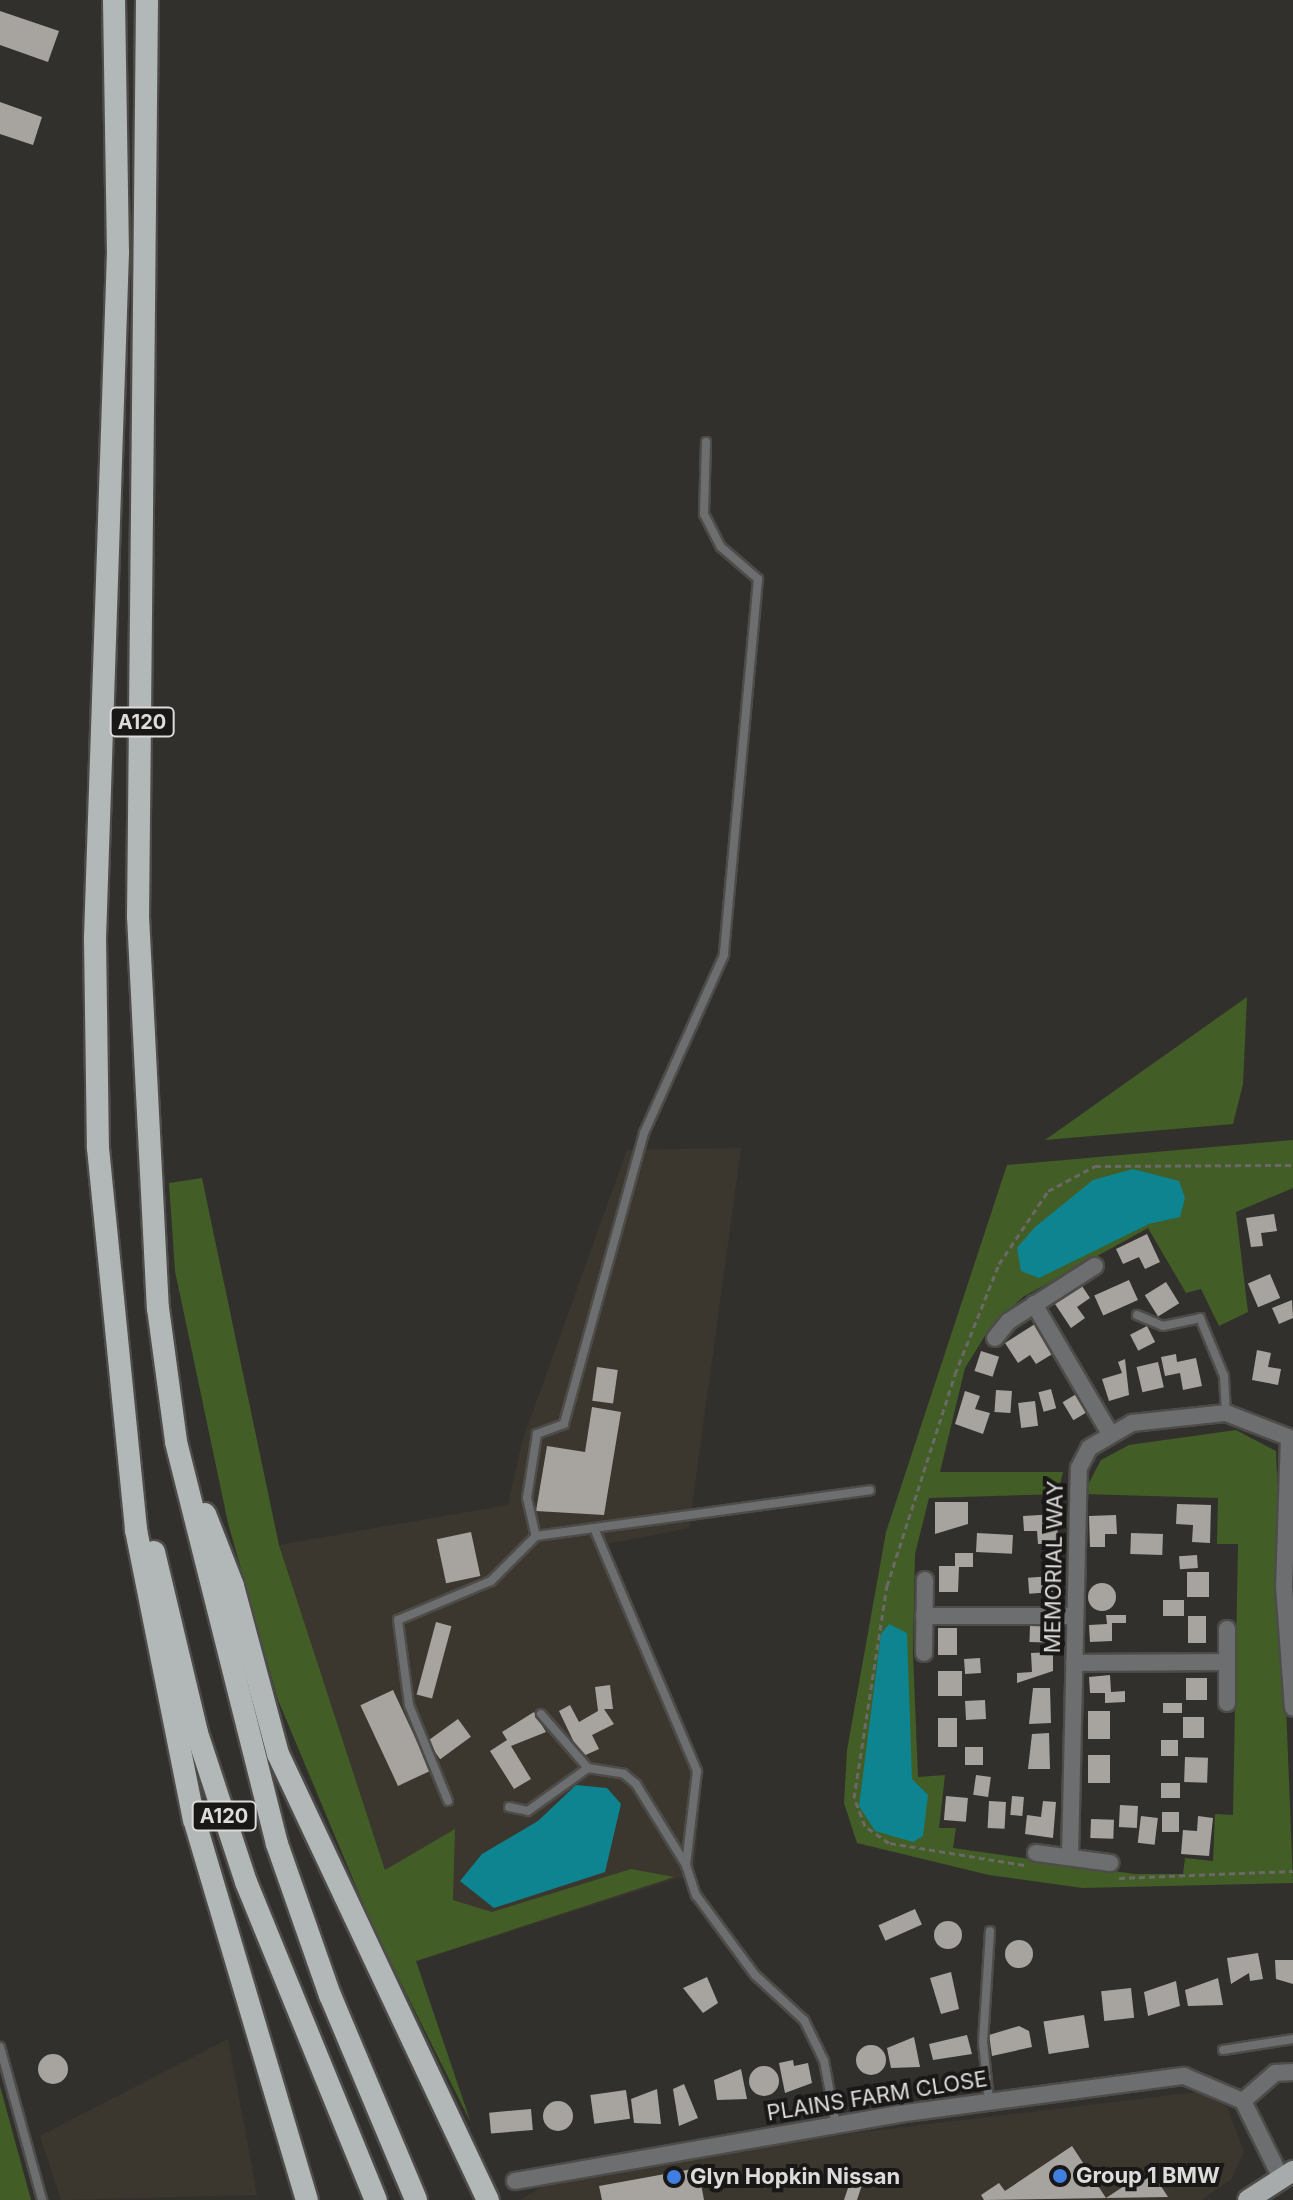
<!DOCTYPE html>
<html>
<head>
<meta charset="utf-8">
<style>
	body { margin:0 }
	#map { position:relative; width:1293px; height:2200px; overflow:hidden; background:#32302d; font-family:Inter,sans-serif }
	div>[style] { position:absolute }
	.built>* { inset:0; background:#3c372e }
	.green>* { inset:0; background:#425d26 }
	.water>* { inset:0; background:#0d8490 }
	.building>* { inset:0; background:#a7a4a0; transform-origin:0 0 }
	.round { border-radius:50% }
	.path>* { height:3px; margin-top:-1.5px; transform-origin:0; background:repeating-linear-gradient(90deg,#6a6966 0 6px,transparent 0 10px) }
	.roads { filter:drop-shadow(2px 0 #4d4c49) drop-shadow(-2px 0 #4d4c49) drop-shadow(0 2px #4d4c49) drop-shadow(0 -2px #4d4c49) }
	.service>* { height:8px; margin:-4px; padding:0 4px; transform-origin:4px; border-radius:4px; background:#6c6e6f }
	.minor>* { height:16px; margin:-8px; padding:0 8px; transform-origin:8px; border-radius:8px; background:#6c6e6f }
	.primary>* { height:20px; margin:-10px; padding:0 10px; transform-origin:10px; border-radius:10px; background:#a7abac }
	.trunk>* { height:22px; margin:-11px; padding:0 11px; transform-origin:11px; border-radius:11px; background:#b2b7b8 }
	.dots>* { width:22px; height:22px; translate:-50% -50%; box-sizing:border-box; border:4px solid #191817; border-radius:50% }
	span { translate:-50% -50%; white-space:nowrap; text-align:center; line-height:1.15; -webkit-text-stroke:8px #191817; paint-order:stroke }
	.shield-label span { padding:2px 6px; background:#191817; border:2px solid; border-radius:6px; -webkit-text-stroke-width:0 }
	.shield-label { font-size:20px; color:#dddcda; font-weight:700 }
	.street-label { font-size:22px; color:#dddcda }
	.poi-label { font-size:22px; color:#dddcda; font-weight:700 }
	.left { translate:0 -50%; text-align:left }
</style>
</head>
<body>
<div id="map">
	<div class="built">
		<div style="clip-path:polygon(741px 1148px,689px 1528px,606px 1544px,703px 1771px,694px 1873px,415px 1962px,279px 1545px,508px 1505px,522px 1442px,627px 1150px)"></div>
		<div style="clip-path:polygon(228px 2039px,257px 2195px,61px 2200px,40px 2136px)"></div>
		<div style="clip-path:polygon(1198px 2092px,1227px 2107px,1244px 2152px,1231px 2179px,1202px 2200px,520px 2200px,552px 2181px,855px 2133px)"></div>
	</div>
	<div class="green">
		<div style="clip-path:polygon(1247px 997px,1243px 1084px,1233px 1124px,1045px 1140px)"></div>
		<div style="clip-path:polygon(1293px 1140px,1293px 1188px,1236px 1212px,1248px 1312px,1219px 1326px,1201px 1289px,1186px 1293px,1148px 1228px,1023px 1297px,991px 1326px,965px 1368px,940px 1472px,1063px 1472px,1058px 1494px,929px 1498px,915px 1554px,913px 1653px,918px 1777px,945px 1775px,939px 1828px,956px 1828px,953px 1848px,1135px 1874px,1183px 1874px,1185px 1858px,1213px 1861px,1215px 1814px,1233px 1815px,1238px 1544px,1217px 1544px,1218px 1498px,1083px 1494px,1101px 1460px,1129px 1445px,1236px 1430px,1276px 1451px,1293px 1883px,1083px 1888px,989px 1875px,857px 1843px,844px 1803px,847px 1750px,886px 1532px,1007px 1165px)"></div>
		<div style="clip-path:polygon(202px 1178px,279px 1545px,385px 1870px,455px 1829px,453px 1900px,492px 1912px,631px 1869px,674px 1877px,416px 1961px,471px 2123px,373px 1927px,278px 1700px,228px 1523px,175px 1271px,169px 1183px)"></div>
		<div style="clip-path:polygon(0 2086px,31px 2200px,0 2200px)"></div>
	</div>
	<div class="water">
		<div style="clip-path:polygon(1133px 1169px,1179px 1181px,1185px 1198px,1180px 1217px,1149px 1224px,1039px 1278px,1021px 1271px,1017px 1248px,1035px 1227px,1093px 1180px)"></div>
		<div style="clip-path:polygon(889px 1624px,907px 1633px,912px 1779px,928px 1795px,923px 1836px,913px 1842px,875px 1831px,859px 1806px,881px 1634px)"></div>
		<div style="clip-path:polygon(576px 1785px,607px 1788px,621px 1804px,605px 1872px,494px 1908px,460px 1881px,482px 1854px,538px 1821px)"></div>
	</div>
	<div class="building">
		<div style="clip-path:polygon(0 11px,59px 31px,48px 62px,0 45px)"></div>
		<div style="clip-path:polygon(0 102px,42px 117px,33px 145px,0 134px)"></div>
		<div style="clip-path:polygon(1274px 1214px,1277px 1231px,1261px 1233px,1263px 1246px,1251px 1247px,1246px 1218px)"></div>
		<div style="clip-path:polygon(1147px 1234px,1160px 1262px,1145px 1269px,1139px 1257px,1123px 1264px,1116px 1249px)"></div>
		<div style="left:1270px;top:1274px;width:26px;height:24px;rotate:67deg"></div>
		<div style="left:1129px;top:1280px;width:22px;height:38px;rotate:66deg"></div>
		<div style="left:1166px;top:1282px;width:25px;height:25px;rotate:58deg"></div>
		<div style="clip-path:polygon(1080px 1283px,1090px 1298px,1077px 1307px,1085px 1318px,1071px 1328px,1053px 1301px)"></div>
		<div style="clip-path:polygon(1292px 1300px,1293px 1318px,1279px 1324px,1272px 1308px)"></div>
		<div style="clip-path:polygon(1035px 1324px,1054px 1353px,1036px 1364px,1030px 1355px,1018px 1363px,1005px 1343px)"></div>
		<div style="left:1147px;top:1326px;width:18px;height:19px;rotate:63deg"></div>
		<div style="clip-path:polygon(1257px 1350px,1271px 1353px,1268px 1367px,1281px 1369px,1278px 1385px,1252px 1380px)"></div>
		<div style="left:981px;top:1351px;width:19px;height:21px;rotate:18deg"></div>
		<div style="clip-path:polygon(1176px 1354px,1177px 1362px,1196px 1358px,1202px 1386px,1183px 1390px,1180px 1373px,1165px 1376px,1161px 1357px)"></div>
		<div style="clip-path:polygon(1125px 1359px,1129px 1395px,1109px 1401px,1102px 1379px,1122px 1373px,1118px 1362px)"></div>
		<div style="left:1158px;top:1362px;width:26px;height:22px;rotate:77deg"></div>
		<div style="left:597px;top:1367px;width:21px;height:34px;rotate:8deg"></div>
		<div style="left:1051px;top:1389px;width:20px;height:13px;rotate:75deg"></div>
		<div style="left:996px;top:1390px;width:16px;height:22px;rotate:4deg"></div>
		<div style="clip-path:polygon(965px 1391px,980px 1396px,975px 1409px,990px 1413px,983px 1434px,955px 1424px)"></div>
		<div style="left:1078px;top:1393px;width:21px;height:18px;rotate:59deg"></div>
		<div style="left:1035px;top:1401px;width:25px;height:17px;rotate:83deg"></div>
		<div style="clip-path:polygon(592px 1407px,621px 1412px,604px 1515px,536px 1511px,547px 1446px,585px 1452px)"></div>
		<div style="clip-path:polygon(935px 1502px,968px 1502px,968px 1524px,935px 1534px)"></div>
		<div style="clip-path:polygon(1177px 1504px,1211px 1505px,1210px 1543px,1192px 1542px,1193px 1525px,1176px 1524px)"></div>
		<div style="clip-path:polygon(1057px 1514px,1058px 1544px,1038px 1544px,1037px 1531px,1024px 1531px,1023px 1516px)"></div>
		<div style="clip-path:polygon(1116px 1515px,1117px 1534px,1105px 1534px,1105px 1547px,1090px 1547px,1089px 1516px)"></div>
		<div style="left:471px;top:1532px;width:45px;height:35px;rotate:78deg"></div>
		<div style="left:977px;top:1533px;width:36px;height:19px;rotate:3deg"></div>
		<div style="left:1131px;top:1533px;width:32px;height:21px;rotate:2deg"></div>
		<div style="clip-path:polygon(955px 1553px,973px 1553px,973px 1567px,959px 1567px,958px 1592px,939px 1592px,939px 1566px,955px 1566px)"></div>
		<div style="left:1197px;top:1555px;width:13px;height:18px;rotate:86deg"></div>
		<div style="left:1187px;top:1572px;width:22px;height:25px"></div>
		<div style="left:1052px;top:1576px;width:16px;height:24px;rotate:86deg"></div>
		<div class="round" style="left:1088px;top:1583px;width:28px;height:28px"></div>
		<div style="left:1163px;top:1600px;width:21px;height:16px"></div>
		<div style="clip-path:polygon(1106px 1615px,1126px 1615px,1126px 1623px,1112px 1623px,1112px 1641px,1090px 1642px,1089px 1625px,1107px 1624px)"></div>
		<div style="left:1206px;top:1616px;width:27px;height:18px;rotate:90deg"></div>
		<div style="left:436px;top:1622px;width:16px;height:75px;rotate:15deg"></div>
		<div style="left:1030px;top:1626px;width:23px;height:16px;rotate:2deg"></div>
		<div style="left:938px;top:1628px;width:19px;height:27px"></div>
		<div style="clip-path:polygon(1053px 1652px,1053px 1671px,1017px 1683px,1017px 1673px,1032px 1672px,1031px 1653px)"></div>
		<div style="left:980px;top:1658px;width:15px;height:16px;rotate:86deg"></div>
		<div style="left:938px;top:1671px;width:24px;height:25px"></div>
		<div style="clip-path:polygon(1110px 1675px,1111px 1692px,1125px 1691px,1125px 1702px,1105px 1703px,1105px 1693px,1090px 1693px,1089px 1677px)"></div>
		<div style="left:1186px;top:1678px;width:21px;height:22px"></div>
		<div style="clip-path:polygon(610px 1685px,613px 1709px,604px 1709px,614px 1724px,592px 1735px,599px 1749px,581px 1757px,559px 1711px,570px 1705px,579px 1722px,598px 1711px,595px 1687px)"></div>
		<div style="clip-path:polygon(1033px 1688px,1050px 1688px,1051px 1723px,1029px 1724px)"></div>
		<div style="left:393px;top:1690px;width:89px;height:36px;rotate:65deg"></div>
		<div style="left:985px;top:1700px;width:19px;height:20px;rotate:87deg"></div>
		<div style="left:1182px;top:1703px;width:10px;height:19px;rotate:90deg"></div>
		<div style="left:1088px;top:1711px;width:22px;height:28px"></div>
		<div style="clip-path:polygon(534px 1712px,546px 1732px,511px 1746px,531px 1779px,514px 1789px,490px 1751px,507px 1740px,502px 1732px)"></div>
		<div style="left:1204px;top:1717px;width:21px;height:21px;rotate:90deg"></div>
		<div style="left:938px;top:1718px;width:19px;height:29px"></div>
		<div style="left:458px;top:1719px;width:22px;height:38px;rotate:54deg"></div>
		<div style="clip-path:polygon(1049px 1733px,1050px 1769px,1028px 1769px,1032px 1734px)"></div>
		<div style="left:1161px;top:1740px;width:17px;height:16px"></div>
		<div style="left:965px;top:1747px;width:18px;height:18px"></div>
		<div style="left:1088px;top:1755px;width:22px;height:28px"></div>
		<div style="left:1185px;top:1757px;width:23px;height:25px;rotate:2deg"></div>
		<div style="left:976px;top:1775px;width:15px;height:20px;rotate:8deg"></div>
		<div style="left:1161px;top:1783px;width:19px;height:15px"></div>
		<div style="left:946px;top:1796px;width:22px;height:24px;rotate:5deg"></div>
		<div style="left:1012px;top:1796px;width:12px;height:19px;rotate:5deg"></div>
		<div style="left:989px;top:1801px;width:17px;height:27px;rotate:3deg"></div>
		<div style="clip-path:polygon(1043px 1801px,1056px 1802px,1053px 1838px,1025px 1834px,1027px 1815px,1041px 1817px)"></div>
		<div style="left:1120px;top:1805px;width:18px;height:22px;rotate:3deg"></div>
		<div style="left:1162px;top:1812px;width:17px;height:20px"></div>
		<div style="left:1141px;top:1816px;width:17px;height:27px;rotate:7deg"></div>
		<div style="clip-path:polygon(1198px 1816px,1213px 1818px,1209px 1856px,1181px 1854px,1183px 1830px,1197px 1831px)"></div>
		<div style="left:1091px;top:1819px;width:23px;height:19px;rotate:2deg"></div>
		<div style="left:915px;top:1909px;width:17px;height:40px;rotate:66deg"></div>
		<div class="round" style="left:934px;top:1921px;width:28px;height:28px"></div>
		<div class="round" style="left:1005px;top:1940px;width:28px;height:28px"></div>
		<div style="clip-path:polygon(1258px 1953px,1263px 1979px,1250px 1981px,1249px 1973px,1231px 1984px,1227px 1958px)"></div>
		<div style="clip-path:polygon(1275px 1960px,1293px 1960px,1293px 1984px,1276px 1979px)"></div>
		<div style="clip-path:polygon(951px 1972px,959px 2009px,941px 2014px,930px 1978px)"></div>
		<div style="clip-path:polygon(707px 1977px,718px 2003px,703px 2013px,683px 1988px)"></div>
		<div style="clip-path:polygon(1218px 1978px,1223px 2005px,1188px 2006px,1185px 1990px)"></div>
		<div style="clip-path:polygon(1176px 1981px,1180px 2006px,1148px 2016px,1144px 1992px)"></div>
		<div style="left:1131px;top:1988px;width:30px;height:30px;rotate:84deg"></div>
		<div style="left:1084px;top:2015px;width:33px;height:41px;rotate:81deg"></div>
		<div style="clip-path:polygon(1019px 2026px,1029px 2031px,1032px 2047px,992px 2056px,989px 2035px)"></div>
		<div style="clip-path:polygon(967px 2035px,972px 2054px,933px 2060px,929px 2044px)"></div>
		<div style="clip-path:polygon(914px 2037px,920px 2067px,891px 2068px,887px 2048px)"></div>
		<div class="round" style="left:856px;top:2045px;width:30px;height:30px"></div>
		<div class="round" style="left:38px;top:2054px;width:30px;height:30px"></div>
		<div style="clip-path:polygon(793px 2060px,794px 2066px,808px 2063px,812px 2083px,785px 2093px,779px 2063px)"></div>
		<div class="round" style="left:749px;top:2066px;width:30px;height:30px"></div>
		<div style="clip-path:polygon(741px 2069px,747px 2099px,717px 2100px,714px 2080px)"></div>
		<div style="clip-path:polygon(684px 2084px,698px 2118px,679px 2126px,673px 2089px)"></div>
		<div style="clip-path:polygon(657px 2089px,661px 2124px,634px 2123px,631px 2099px)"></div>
		<div style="left:626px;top:2090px;width:29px;height:36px;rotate:82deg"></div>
		<div class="round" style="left:543px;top:2101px;width:30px;height:30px"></div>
		<div style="left:531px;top:2109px;width:21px;height:42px;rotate:85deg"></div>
		<div style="clip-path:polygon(1072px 2146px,1106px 2198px,1150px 2169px,1168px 2197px,984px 2200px,981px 2195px,999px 2183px,1005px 2191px)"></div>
		<div style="clip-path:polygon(698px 2168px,704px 2200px,602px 2200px,599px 2186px)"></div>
		<div style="clip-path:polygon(851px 2179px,863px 2182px,857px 2200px,844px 2200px)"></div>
	</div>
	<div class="path">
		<div style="left:1024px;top:1865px;width:137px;rotate:-170.7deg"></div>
		<div style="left:889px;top:1843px;width:29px;rotate:-145deg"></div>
		<div style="left:865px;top:1826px;width:30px;rotate:-111deg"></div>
		<div style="left:854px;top:1798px;width:215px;rotate:-81.2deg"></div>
		<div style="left:887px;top:1586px;width:223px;rotate:-72.2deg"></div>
		<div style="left:955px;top:1374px;width:118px;rotate:-68.2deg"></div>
		<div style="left:999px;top:1264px;width:88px;rotate:-56.1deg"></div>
		<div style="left:1048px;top:1191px;width:53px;rotate:-28deg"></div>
		<div style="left:1095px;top:1166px;width:198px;rotate:-0.3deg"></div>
		<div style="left:1119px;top:1878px;width:174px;rotate:-2.3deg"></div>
	</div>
	<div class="roads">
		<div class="service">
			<div style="left:706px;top:442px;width:72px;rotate:91.6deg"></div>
			<div style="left:704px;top:514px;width:37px;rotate:63deg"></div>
			<div style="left:721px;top:547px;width:49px;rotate:40.9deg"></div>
			<div style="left:758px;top:579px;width:378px;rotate:95.2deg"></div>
			<div style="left:724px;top:955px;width:195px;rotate:114.2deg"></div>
			<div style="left:644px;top:1133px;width:302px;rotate:105.4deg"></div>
			<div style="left:564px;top:1424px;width:29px;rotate:160deg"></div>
			<div style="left:537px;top:1434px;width:65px;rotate:98.9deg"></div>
			<div style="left:527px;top:1498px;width:39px;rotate:77deg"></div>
			<div style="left:536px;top:1536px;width:337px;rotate:-7.8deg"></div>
			<div style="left:1137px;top:1315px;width:28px;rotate:23deg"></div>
			<div style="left:1163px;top:1326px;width:38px;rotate:-12deg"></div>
			<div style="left:1200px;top:1318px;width:63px;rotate:67.5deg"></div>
			<div style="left:1224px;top:1376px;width:37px;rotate:87deg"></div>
			<div style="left:596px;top:1533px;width:259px;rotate:67deg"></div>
			<div style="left:697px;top:1771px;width:95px;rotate:96.7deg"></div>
			<div style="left:686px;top:1865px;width:32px;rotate:72deg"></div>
			<div style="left:696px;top:1895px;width:99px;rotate:53.6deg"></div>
			<div style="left:755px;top:1975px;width:67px;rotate:42.6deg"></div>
			<div style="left:804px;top:2020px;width:46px;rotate:64deg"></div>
			<div style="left:824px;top:2061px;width:65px;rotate:79.4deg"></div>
			<div style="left:541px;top:1714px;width:72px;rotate:49deg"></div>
			<div style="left:588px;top:1768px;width:36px;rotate:9deg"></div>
			<div style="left:624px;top:1774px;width:16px;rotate:40deg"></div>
			<div style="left:636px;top:1784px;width:95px;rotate:58.3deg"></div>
			<div style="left:448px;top:1801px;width:104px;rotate:-112.1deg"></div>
			<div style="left:409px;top:1705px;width:86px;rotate:-97.4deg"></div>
			<div style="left:398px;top:1620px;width:101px;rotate:-22.8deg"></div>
			<div style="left:491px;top:1581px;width:64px;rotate:-45deg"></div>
			<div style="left:509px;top:1807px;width:19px;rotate:12deg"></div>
			<div style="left:528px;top:1811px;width:74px;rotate:-35.6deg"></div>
			<div style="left:0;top:2047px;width:159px;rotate:74.6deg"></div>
			<div style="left:1223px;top:2050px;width:71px;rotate:-8.9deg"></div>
			<div style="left:989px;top:2101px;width:59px;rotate:-95.8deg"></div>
			<div style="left:983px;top:2042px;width:111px;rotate:-86.4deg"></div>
		</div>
		<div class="minor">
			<div style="left:1034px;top:1304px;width:148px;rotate:59.6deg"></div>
			<div style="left:995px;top:1338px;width:22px;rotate:-51deg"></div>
			<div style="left:1009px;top:1321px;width:102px;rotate:-32.6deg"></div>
			<div style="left:1289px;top:1438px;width:148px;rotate:91.9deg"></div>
			<div style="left:1284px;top:1586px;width:122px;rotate:85.8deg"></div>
			<div style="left:924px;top:1616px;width:149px"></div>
			<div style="left:1227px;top:1629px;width:74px;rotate:90deg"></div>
			<div style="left:924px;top:1653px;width:73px;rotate:-89.2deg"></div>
			<div style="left:1074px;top:1663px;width:152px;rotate:-0.4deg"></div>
			<div style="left:1036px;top:1853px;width:75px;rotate:7.7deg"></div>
			<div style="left:1070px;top:1857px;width:389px;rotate:-88.7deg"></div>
			<div style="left:1079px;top:1468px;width:22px;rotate:-63deg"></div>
			<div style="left:1089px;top:1448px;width:50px;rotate:-30.2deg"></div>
			<div style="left:1132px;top:1423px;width:95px;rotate:-6.1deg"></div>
			<div style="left:1226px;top:1413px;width:72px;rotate:21.2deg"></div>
			<div style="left:1243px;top:2101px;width:43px;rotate:-41.2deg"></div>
			<div style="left:1275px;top:2073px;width:18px;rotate:-3deg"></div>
			<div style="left:515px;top:2181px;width:389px;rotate:-9.9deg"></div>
			<div style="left:898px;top:2114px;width:289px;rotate:-7.6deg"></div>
			<div style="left:1184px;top:2076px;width:64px;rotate:23deg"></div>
			<div style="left:1243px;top:2101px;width:86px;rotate:63.7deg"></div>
		</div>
		<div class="primary">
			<div style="left:1248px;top:2200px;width:54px;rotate:-32.8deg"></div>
		</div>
		<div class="trunk">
			<div style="left:114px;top:0;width:252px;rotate:89.1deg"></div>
			<div style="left:118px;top:252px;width:686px;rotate:91.92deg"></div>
			<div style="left:95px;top:938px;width:210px;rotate:89.2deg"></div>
			<div style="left:98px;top:1148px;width:384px;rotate:84.3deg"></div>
			<div style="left:136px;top:1530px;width:295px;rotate:78.7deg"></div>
			<div style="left:194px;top:1819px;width:397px;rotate:73.5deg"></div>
			<div style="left:147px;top:0;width:916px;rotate:90.56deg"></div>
			<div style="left:138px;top:916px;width:393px;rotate:87.1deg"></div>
			<div style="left:158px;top:1308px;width:135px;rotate:82.3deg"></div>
			<div style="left:176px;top:1442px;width:414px;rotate:75.9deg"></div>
			<div style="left:277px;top:1844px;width:160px;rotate:70.7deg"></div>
			<div style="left:330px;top:1995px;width:222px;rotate:67.2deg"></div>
			<div style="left:205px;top:1514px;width:77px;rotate:68.7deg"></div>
			<div style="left:233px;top:1586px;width:174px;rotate:75deg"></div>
			<div style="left:278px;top:1754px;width:493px;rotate:64.8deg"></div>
			<div style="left:154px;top:1552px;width:186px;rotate:76.6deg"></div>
			<div style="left:197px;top:1733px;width:157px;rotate:71.8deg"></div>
			<div style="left:246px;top:1882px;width:344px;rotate:67.8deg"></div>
		</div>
	</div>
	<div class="dots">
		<div style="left:1060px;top:2176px;background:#3f7fe0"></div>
		<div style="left:674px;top:2177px;background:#3f7fe0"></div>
	</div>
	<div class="shield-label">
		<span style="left:142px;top:722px">A120</span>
		<span style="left:224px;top:1816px">A120</span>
	</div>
	<div class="street-label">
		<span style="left:1054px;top:1567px;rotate:-89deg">MEMORIAL WAY</span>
		<span style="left:877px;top:2096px;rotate:-9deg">PLAINS FARM CLOSE</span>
	</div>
	<div class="poi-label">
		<span class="left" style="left:1076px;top:2176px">Group 1 BMW</span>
		<span class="left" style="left:690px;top:2177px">Glyn Hopkin Nissan</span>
	</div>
</div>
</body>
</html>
